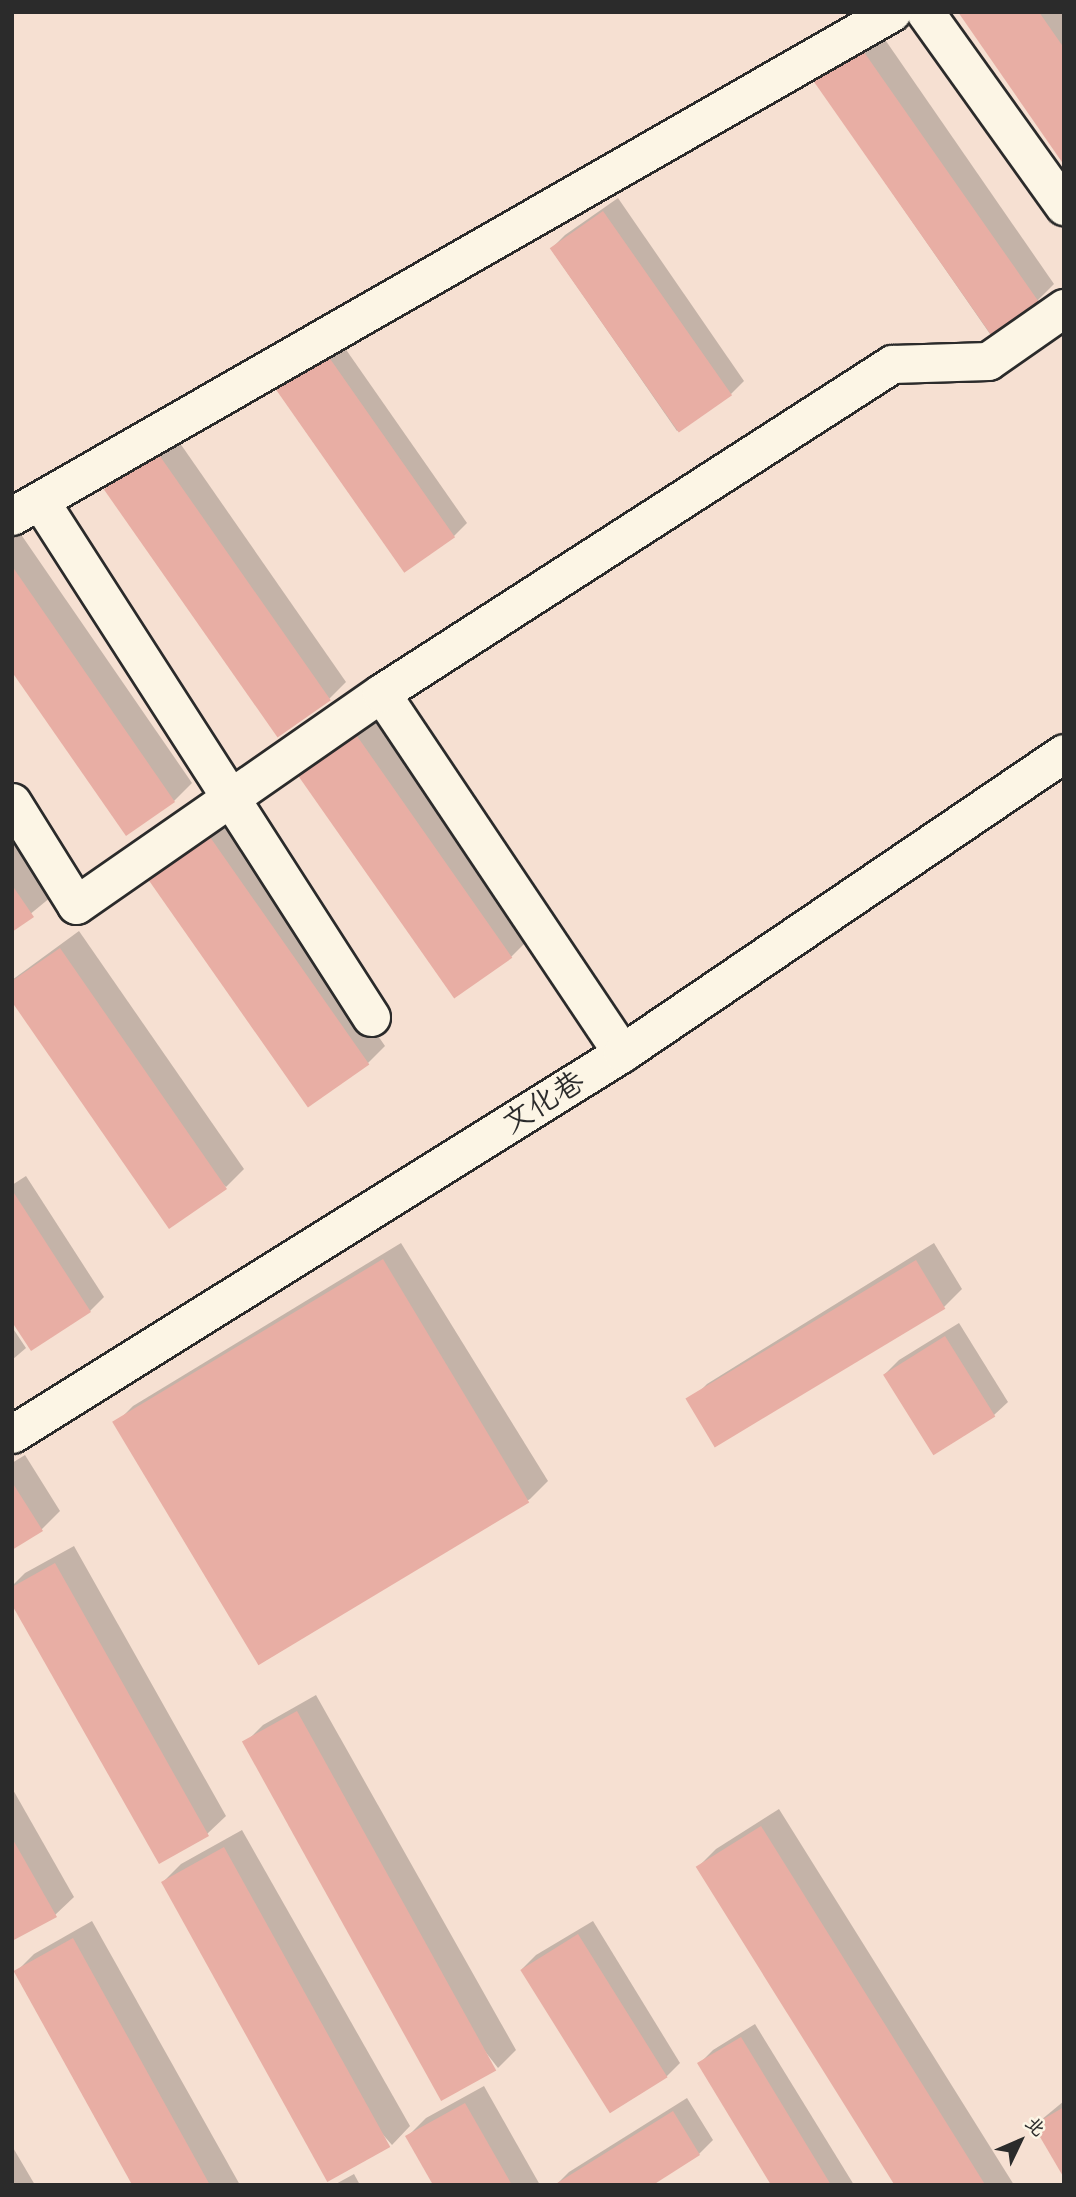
<!DOCTYPE html>
<html>
<head>
<meta charset="utf-8">
<style>
	body { margin:0 }
	#map { position:relative; width:1076px; height:2197px; overflow:hidden; background:#f6e0d2; font-family:Itim,"LXGW WenKai TC",sans-serif }
	div>[style] { position:absolute }
	.shadow>* { inset:0; background:#0003 }
	.building>* { inset:0; background:#e8aea4; transform-origin:0 0 }
	.roads { filter:drop-shadow(2px 0 #2b2b2b) drop-shadow(-2px 0 #2b2b2b) drop-shadow(0 2px #2b2b2b) drop-shadow(0 -2px #2b2b2b) }
	.street>* { height:37px; margin:-18.5px; padding:0 18.5px; transform-origin:18.5px; border-radius:18.5px; background:#fcf5e5 }
	span { translate:-50% -50%; white-space:nowrap; text-align:center; line-height:1.15; -webkit-text-stroke:5px #fcf5e5; paint-order:stroke }
	.street-label { font-size:30px; color:#2b2b2b }
	.frame { position:absolute; inset:0; border:14px solid #2b2b2b; pointer-events:none }
	.north { position:absolute; left:985px; top:2106px; width:70px; height:70px; -webkit-text-stroke:5px #fcf5e5; paint-order:stroke; rotate:46deg; font-size:19px; font-weight:700; line-height:28px; text-align:center; color:#2b2b2b }
	.north::after { content:''; display:block; margin:auto; width:24px; height:32px; background:#2b2b2b; clip-path:polygon(50% 0,100% 100%,50% 72%,0 100%) }
</style>
</head>
<body>
<div id="map">
	<div class="shadow">
		<div style="clip-path:polygon(960px 12px,1064px 12px,1064px 162px)"></div>
		<div style="clip-path:polygon(877px 28px,1054px 284px,1036px 302px,990px 334px,813px 78px)"></div>
		<div style="clip-path:polygon(618px 198px,744px 381px,730px 395px,677px 431px,551px 249px,565px 235px)"></div>
		<div style="clip-path:polygon(340px 341px,467px 523px,453px 537px,278px 388px,292px 375px)"></div>
		<div style="clip-path:polygon(175px 436px,346px 682px,328px 700px,106px 489px,124px 471px)"></div>
		<div style="clip-path:polygon(20px 533px,192px 783px,174px 801px,126px 834px,12px 669px,12px 538px)"></div>
		<div style="clip-path:polygon(369px 710px,528px 940px,510px 958px,294px 767px)"></div>
		<div style="clip-path:polygon(222px 810px,385px 1046px,367px 1064px,143px 870px)"></div>
		<div style="clip-path:polygon(12px 841px,51px 897px,12px 929px)"></div>
		<div style="clip-path:polygon(79px 931px,244px 1169px,226px 1187px,12px 999px,12px 980px)"></div>
		<div style="clip-path:polygon(26px 1176px,104px 1297px,90px 1311px,12px 1319px,12px 1185px)"></div>
		<div style="clip-path:polygon(401px 1243px,548px 1481px,530px 1499px,261px 1663px,115px 1424px,133px 1406px)"></div>
		<div style="clip-path:polygon(934px 1243px,962px 1289px,944px 1307px,689px 1402px,707px 1384px)"></div>
		<div style="clip-path:polygon(959px 1323px,1008px 1402px,994px 1415px,885px 1374px,899px 1360px)"></div>
		<div style="clip-path:polygon(12px 1327px,26px 1348px,12px 1360px)"></div>
		<div style="clip-path:polygon(25px 1455px,60px 1511px,42px 1529px,12px 1548px,12px 1463px)"></div>
		<div style="clip-path:polygon(74px 1546px,226px 1816px,207px 1834px,12px 1601px,12px 1586px,25px 1573px)"></div>
		<div style="clip-path:polygon(316px 1695px,516px 2050px,498px 2068px,245px 1743px,263px 1725px)"></div>
		<div style="clip-path:polygon(12px 1788px,74px 1897px,55px 1915px,12px 1939px)"></div>
		<div style="clip-path:polygon(779px 1809px,1014px 2185px,897px 2185px,698px 1867px,716px 1849px)"></div>
		<div style="clip-path:polygon(242px 1830px,410px 2126px,392px 2145px,163px 1882px,181px 1864px)"></div>
		<div style="clip-path:polygon(92px 1921px,240px 2185px,136px 2185px,16px 1972px,34px 1954px)"></div>
		<div style="clip-path:polygon(593px 1921px,680px 2063px,666px 2077px,522px 1969px,536px 1955px)"></div>
		<div style="clip-path:polygon(755px 2024px,854px 2185px,773px 2185px,699px 2064px,713px 2050px)"></div>
		<div style="clip-path:polygon(484px 2086px,540px 2185px,435px 2185px,408px 2136px,426px 2118px)"></div>
		<div style="clip-path:polygon(687px 2098px,713px 2140px,699px 2154px,650px 2185px,556px 2185px,569px 2172px)"></div>
		<div style="clip-path:polygon(1064px 2101px,1064px 2175px,1035px 2125px)"></div>
		<div style="clip-path:polygon(12px 2146px,35px 2185px,12px 2185px)"></div>
		<div style="clip-path:polygon(354px 2174px,360px 2185px,334px 2185px)"></div>
	</div>
	<div class="building">
		<div style="clip-path:polygon(958px 12px,1039px 12px,1064px 48px,1064px 165px)"></div>
		<div style="left:859px;top:45px;width:313px;height:58px;rotate:55deg"></div>
		<div style="left:603px;top:211px;width:225px;height:65px;rotate:55deg"></div>
		<div style="left:326px;top:353px;width:225px;height:62px;rotate:55deg"></div>
		<div style="left:157px;top:452px;width:303px;height:65px;rotate:55deg"></div>
		<div style="clip-path:polygon(12px 566px,175px 802px,126px 836px,12px 672px)"></div>
		<div style="left:350px;top:726px;width:283px;height:71px;rotate:55deg"></div>
		<div style="left:203px;top:827px;width:290px;height:75px;rotate:55deg"></div>
		<div style="clip-path:polygon(12px 885px,34px 917px,12px 932px)"></div>
		<div style="clip-path:polygon(60px 948px,227px 1189px,169px 1229px,12px 1002px,12px 981px)"></div>
		<div style="clip-path:polygon(12px 1190px,91px 1312px,31px 1351px,12px 1322px)"></div>
		<div style="left:383px;top:1259px;width:284px;height:316px;rotate:59deg"></div>
		<div style="left:916px;top:1260px;width:57px;height:269px;rotate:59deg"></div>
		<div style="left:945px;top:1336px;width:95px;height:73px;rotate:58deg"></div>
		<div style="clip-path:polygon(12px 1482px,43px 1531px,12px 1550px)"></div>
		<div style="clip-path:polygon(55px 1563px,209px 1836px,159px 1864px,12px 1605px,12px 1587px)"></div>
		<div style="left:297px;top:1711px;width:411px;height:63px;rotate:61deg"></div>
		<div style="left:761px;top:1826px;width:423px;height:77px;rotate:58deg"></div>
		<div style="clip-path:polygon(12px 1838px,57px 1917px,12px 1941px)"></div>
		<div style="left:224px;top:1847px;width:343px;height:72px;rotate:61deg"></div>
		<div style="left:578px;top:1934px;width:169px;height:68px;rotate:58deg"></div>
		<div style="left:73px;top:1938px;width:283px;height:68px;rotate:61deg"></div>
		<div style="clip-path:polygon(741px 2037px,831px 2185px,771px 2185px,697px 2063px)"></div>
		<div style="clip-path:polygon(465px 2103px,512px 2185px,433px 2185px,405px 2136px)"></div>
		<div style="clip-path:polygon(1064px 2107px,1064px 2178px,1033px 2125px)"></div>
		<div style="clip-path:polygon(673px 2111px,700px 2155px,653px 2185px,554px 2185px)"></div>
	</div>
	<div class="roads">
		<div class="street">
			<div style="left:925px;top:12px;width:239px;rotate:54.4deg"></div>
			<div style="left:40px;top:501px;width:613px;rotate:57.32deg"></div>
			<div style="left:12px;top:516px;width:1014px;rotate:-29.8deg"></div>
			<div style="left:12px;top:802px;width:121px;rotate:58.1deg"></div>
			<div style="left:76px;top:905px;width:371px;rotate:-34.8deg"></div>
			<div style="left:622px;top:1053px;width:433px;rotate:-123.8deg"></div>
			<div style="left:381px;top:693px;width:608px;rotate:-32.77deg"></div>
			<div style="left:892px;top:364px;width:96px;rotate:-1.8deg"></div>
			<div style="left:988px;top:361px;width:93px;rotate:-34.9deg"></div>
			<div style="left:12px;top:1434px;width:719px;rotate:-31.99deg"></div>
			<div style="left:622px;top:1053px;width:534px;rotate:-34.17deg"></div>
		</div>
	</div>
	<div class="street-label">
		<span style="left:543px;top:1102px;rotate:-32deg">文化巷</span>
	</div>
	<div class="frame"></div>
	<div class="north">北</div>
</div>
</body>
</html>
